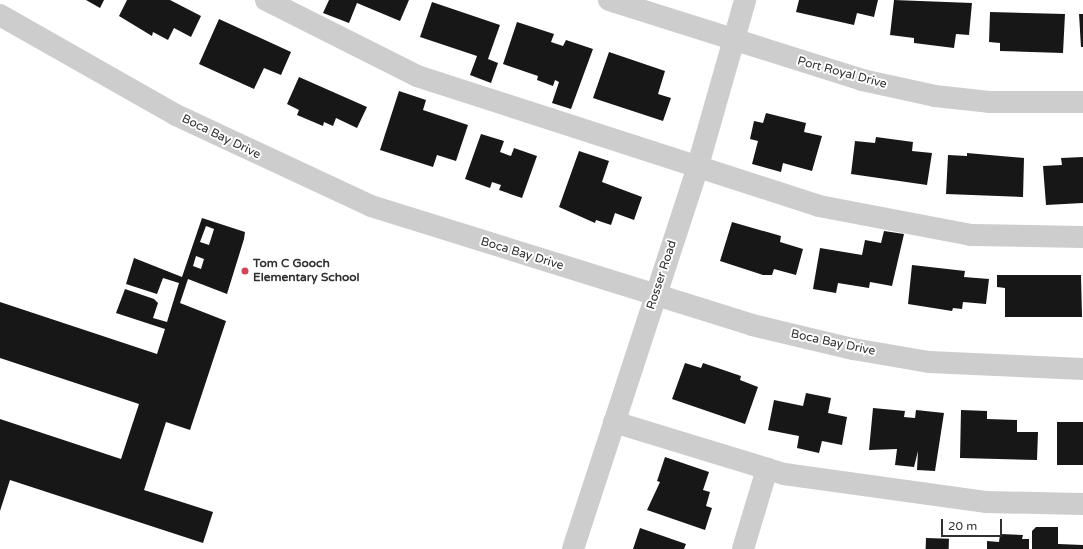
<!DOCTYPE html>
<html>
<head>
<meta charset="utf-8">
<style>
	body { margin:0 }
	#map { position:relative; width:1083px; height:549px; overflow:hidden; background:#fff; font-family:"Varela Round",sans-serif }
	div>[style] { position:absolute }
	.building>* { inset:0; background:#171717; transform-origin:0 0 }
	.minor>* { height:22px; margin:-11px; padding:0 11px; transform-origin:11px; border-radius:11px; background:#cdcdcd }
	.dots>* { width:11px; height:11px; translate:-50% -50%; box-sizing:border-box; border:2px solid #fff; border-radius:50% }
	span { translate:-50% -50%; white-space:nowrap; text-align:center; line-height:1.15; -webkit-text-stroke:4px #fff; paint-order:stroke }
	.street-label { font-size:12px; color:#303030 }
	.poi-label { font-size:12px; color:#303030; font-weight:700 }
	.left { translate:0 -50%; text-align:left }
	.scale { position:absolute; left:941px; top:519px; width:61px; height:18px; box-sizing:border-box; border:2px solid #303030; border-top:0; padding-left:5px; font-size:12px; line-height:14px; white-space:nowrap; color:#303030; -webkit-text-stroke:3px #fff; paint-order:stroke }
</style>
</head>
<body>
<div id="map">
	<div class="building">
		<div style="clip-path:polygon(86px 0,104px 0,100px 8px)"></div>
		<div style="clip-path:polygon(127px 0,170px 0,201px 16px,191px 37px,174px 28px,168px 40px,153px 32px,152px 36px,119px 16px)"></div>
		<div style="clip-path:polygon(329px 0,409px 0,400px 21px,357px 3px,349px 23px,323px 13px)"></div>
		<div style="clip-path:polygon(799px 0,878px 0,874px 17px,857px 13px,854px 25px,796px 12px)"></div>
		<div style="clip-path:polygon(894px 0,972px 3px,969px 35px,956px 34px,954px 48px,914px 43px,914px 38px,890px 35px)"></div>
		<div style="clip-path:polygon(432px 2px,500px 25px,488px 59px,498px 63px,491px 83px,470px 75px,477px 56px,420px 37px)"></div>
		<div style="clip-path:polygon(990px 12px,1065px 14px,1063px 53px,1000px 51px,1000px 43px,989px 42px)"></div>
		<div style="clip-path:polygon(1079px 14px,1083px 14px,1083px 47px,1081px 47px)"></div>
		<div style="clip-path:polygon(219px 19px,291px 52px,281px 75px,264px 68px,254px 89px,199px 64px)"></div>
		<div style="clip-path:polygon(517px 22px,554px 34px,551px 42px,563px 46px,566px 40px,593px 49px,571px 109px,552px 103px,559px 82px,555px 80px,553px 86px,537px 80px,538px 76px,503px 64px)"></div>
		<div style="clip-path:polygon(609px 52px,665px 71px,658px 94px,671px 98px,663px 121px,593px 98px)"></div>
		<div style="clip-path:polygon(299px 77px,367px 107px,357px 128px,336px 118px,333px 126px,324px 122px,323px 126px,297px 115px,299px 110px,287px 104px)"></div>
		<div style="clip-path:polygon(399px 91px,426px 100px,423px 110px,468px 125px,456px 161px,437px 155px,433px 167px,380px 150px)"></div>
		<div style="clip-path:polygon(766px 113px,806px 123px,804px 132px,822px 136px,812px 171px,783px 163px,781px 172px,752px 164px,758px 141px,750px 139px,754px 121px,763px 123px)"></div>
		<div style="clip-path:polygon(481px 134px,504px 141px,500px 152px,511px 156px,514px 148px,537px 156px,522px 198px,499px 190px,501px 185px,492px 182px,490px 188px,465px 179px)"></div>
		<div style="clip-path:polygon(876px 137px,913px 142px,912px 151px,932px 153px,927px 185px,851px 174px,855px 141px,875px 143px)"></div>
		<div style="clip-path:polygon(579px 151px,609px 161px,602px 182px,642px 197px,634px 220px,615px 213px,611px 225px,596px 220px,595px 223px,559px 207px)"></div>
		<div style="clip-path:polygon(967px 153px,1024px 158px,1023px 197px,946px 194px,948px 155px,967px 156px)"></div>
		<div style="clip-path:polygon(1083px 157px,1083px 203px,1046px 205px,1043px 166px,1062px 165px,1061px 158px)"></div>
		<div style="clip-path:polygon(evenodd,202px 218px,245px 232px,244px 239px,227px 294px,188px 279px,180px 303px,226px 321px,190px 430px,166px 422px,144px 490px,213px 512px,203px 543px,10px 480px,0 511px,0 419px,121px 459px,139px 404px,0 358px,0 302px,157px 354px,165px 329px,116px 313px,125px 289px,154px 299px,158px 303px,153px 318px,167px 322px,179px 283px,163px 278px,157px 294px,126px 284px,134px 258px,182px 277px,202px 218px,206px 226px,214px 229px,209px 245px,200px 242px,206px 226px,202px 218px,196px 256px,204px 259px,201px 269px,193px 266px,196px 256px)"></div>
		<div style="clip-path:polygon(732px 222px,781px 236px,780px 242px,803px 249px,796px 275px,774px 269px,772px 275px,763px 275px,720px 261px)"></div>
		<div style="clip-path:polygon(884px 231px,904px 234px,892px 286px,870px 282px,869px 288px,838px 283px,836px 293px,813px 289px,820px 248px,862px 255px,865px 240px,881px 243px)"></div>
		<div style="clip-path:polygon(912px 265px,965px 271px,964px 277px,989px 279px,986px 304px,963px 302px,962px 309px,953px 308px,952px 311px,908px 304px)"></div>
		<div style="clip-path:polygon(997px 275px,1081px 275px,1082px 317px,1005px 317px,1005px 288px,997px 287px)"></div>
		<div style="clip-path:polygon(685px 363px,701px 368px,703px 363px,741px 376px,740px 380px,758px 387px,745px 424px,672px 399px)"></div>
		<div style="clip-path:polygon(806px 393px,831px 398px,828px 413px,847px 417px,842px 445px,822px 441px,819px 453px,797px 448px,799px 436px,768px 430px,774px 400px,803px 406px)"></div>
		<div style="clip-path:polygon(873px 408px,905px 411px,904px 417px,915px 418px,916px 410px,944px 413px,935px 471px,917px 470px,918px 451px,914px 467px,895px 465px,897px 449px,869px 450px)"></div>
		<div style="clip-path:polygon(961px 410px,987px 411px,987px 419px,1017px 420px,1017px 432px,1038px 432px,1037px 460px,960px 458px)"></div>
		<div style="left:1083px;top:422px;width:43px;height:26px;rotate:90deg"></div>
		<div style="clip-path:polygon(665px 457px,709px 472px,703px 490px,710px 492px,706px 506px,712px 508px,705px 530px,647px 510px,660px 482px,657px 481px)"></div>
		<div style="clip-path:polygon(1036px 527px,1058px 527px,1058px 544px,1083px 545px,1083px 549px,1032px 549px,1032px 531px)"></div>
		<div style="clip-path:polygon(640px 528px,686px 544px,684px 549px,633px 549px)"></div>
		<div style="clip-path:polygon(1000px 534px,1023px 535px,1022px 539px,1029px 539px,1029px 549px,987px 549px,987px 541px,999px 542px)"></div>
		<div style="left:926px;top:538px;width:23px;height:11px;rotate:2deg"></div>
	</div>
	<div class="minor">
		<div style="left:266px;top:0;width:169px;rotate:26.7deg"></div>
		<div style="left:417px;top:76px;width:422px;rotate:17.9deg"></div>
		<div style="left:819px;top:206px;width:155px;rotate:10.8deg"></div>
		<div style="left:971px;top:235px;width:112px;rotate:1deg"></div>
		<div style="left:609px;top:0;width:265px;rotate:17.5deg"></div>
		<div style="left:862px;top:80px;width:75px;rotate:12.4deg"></div>
		<div style="left:935px;top:96px;width:54px;rotate:6.3deg"></div>
		<div style="left:989px;top:102px;width:94px"></div>
		<div style="left:0;top:15px;width:202px;rotate:29.6deg"></div>
		<div style="left:176px;top:115px;width:215px;rotate:25deg"></div>
		<div style="left:371px;top:206px;width:399px;rotate:17.3deg"></div>
		<div style="left:752px;top:325px;width:104px;rotate:13.4deg"></div>
		<div style="left:853px;top:349px;width:77px;rotate:9.7deg"></div>
		<div style="left:929px;top:362px;width:154px;rotate:2.6deg"></div>
		<div style="left:614px;top:422px;width:178px;rotate:17deg"></div>
		<div style="left:784px;top:474px;width:205px;rotate:7.9deg"></div>
		<div style="left:987px;top:502px;width:96px;rotate:1.2deg"></div>
		<div style="left:573px;top:549px;width:400px;rotate:-71.9deg"></div>
		<div style="left:697px;top:169px;width:176px;rotate:-74.1deg"></div>
		<div style="left:743px;top:549px;width:84px;rotate:-73.3deg"></div>
	</div>
	<div class="dots">
		<div style="left:245px;top:271px;background:#d64358"></div>
	</div>
	<div class="street-label">
		<span style="left:842px;top:73px;rotate:15deg">Port Royal Drive</span>
		<span style="left:221px;top:137px;rotate:26deg">Boca Bay Drive</span>
		<span style="left:522px;top:254px;rotate:17deg">Boca Bay Drive</span>
		<span style="left:662px;top:275px;rotate:-72deg">Rosser Road</span>
		<span style="left:833px;top:343px;rotate:12deg">Boca Bay Drive</span>
	</div>
	<div class="poi-label">
		<span class="left" style="left:253px;top:271px">Tom C Gooch<br>Elementary School</span>
	</div>
	<div class="scale">20 m</div>
</div>
</body>
</html>
